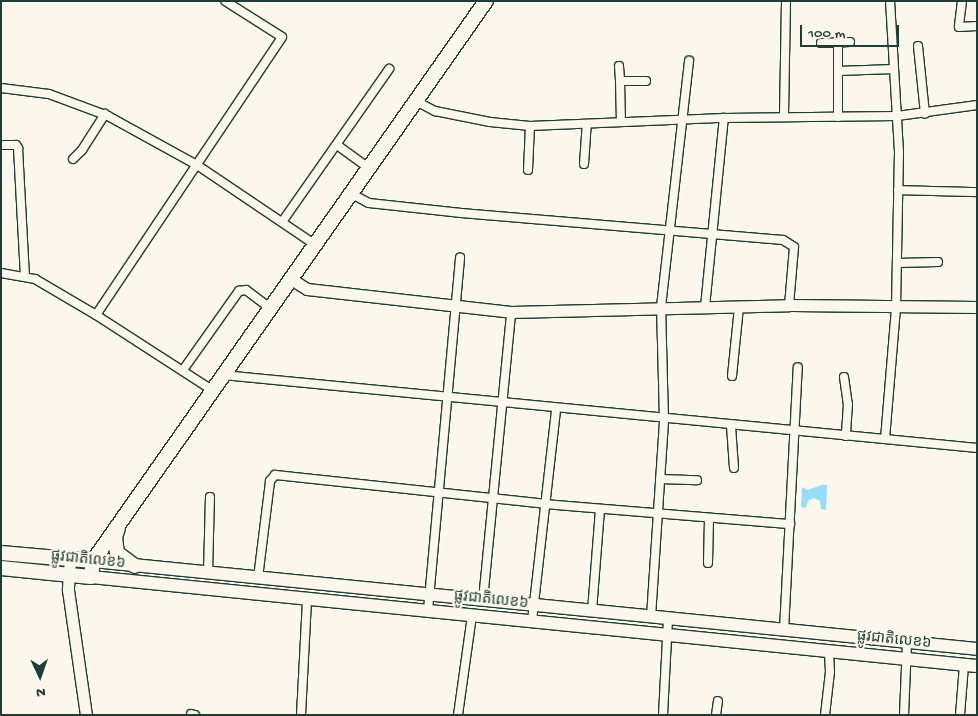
<!DOCTYPE html>
<html>
<head>
<meta charset="utf-8">
<style>
	body { margin:0 }
	#map { position:relative; width:978px; height:716px; overflow:hidden; background:#fbf7ec; font-family:"Gochi Hand","Noto Sans Khmer",sans-serif }
	div>[style] { position:absolute }
	.water>* { inset:0; background:#98dbfa }
	.roads { filter:drop-shadow(1px 0 #1f3d34) drop-shadow(-1px 0 #1f3d34) drop-shadow(0 1px #1f3d34) drop-shadow(0 -1px #1f3d34) }
	.street>* { height:8px; margin:-4px; padding:0 4px; transform-origin:4px; border-radius:4px; background:#fbf7ec }
	.secondary>* { height:11px; margin:-5.5px; padding:0 5.5px; transform-origin:5.5px; border-radius:5.5px; background:#fbf7ec }
	.primary>* { height:12px; margin:-6px; padding:0 6px; transform-origin:6px; border-radius:6px; background:#fbf7ec }
	.highway>* { height:14px; margin:-7px; padding:0 7px; transform-origin:7px; border-radius:7px; background:#fbf7ec }
	span { translate:-50% -50%; white-space:nowrap; text-align:center; line-height:1.15; -webkit-text-stroke:4.5px #fbf7ec; paint-order:stroke }
	.street-label { font-size:15px; color:#1f3d34 }
	.frame { position:absolute; inset:0; border:2px solid #1f3d34; pointer-events:none }
	.north { position:absolute; left:15px; top:651px; width:50px; height:50px; -webkit-text-stroke:4px #fbf7ec; paint-order:stroke; rotate:177deg; font-size:14px; font-weight:700; line-height:20px; text-align:center; color:#1f3d34 }
	.north::after { content:''; display:block; margin:auto; width:18px; height:22px; background:#1f3d34; clip-path:polygon(50% 0,100% 100%,50% 72%,0 100%) }
	.scale { position:absolute; left:800px; top:25px; width:99px; height:22px; box-sizing:border-box; border:2px solid #1f3d34; border-top:0; padding-left:6px; font-size:15px; line-height:18px; white-space:nowrap; color:#1f3d34; -webkit-text-stroke:4px #fbf7ec; paint-order:stroke }
</style>
</head>
<body>
<div id="map">
	<div class="water">
		<div style="clip-path:polygon(822px 485px,827px 485px,826px 510px,821px 509px,820px 501px,814px 498px,809px 500px,805px 508px,801px 507px,802px 487px,807px 490px)"></div>
	</div>
	<div class="roads">
		<div class="street">
			<div style="left:962px;top:1px;width:26px;rotate:97deg"></div>
			<div style="left:959px;top:27px;width:18px;rotate:-3deg"></div>
			<div style="left:821px;top:43px;width:29px;rotate:-2deg"></div>
			<div style="left:838px;top:44px;width:27px;rotate:90deg"></div>
			<div style="left:918px;top:46px;width:68px;rotate:84.1deg"></div>
			<div style="left:619px;top:66px;width:15px;rotate:86deg"></div>
			<div style="left:1px;top:88px;width:48px;rotate:7.1deg"></div>
			<div style="left:49px;top:94px;width:63px;rotate:20.4deg"></div>
			<div style="left:108px;top:116px;width:102px;rotate:28.8deg"></div>
			<div style="left:197px;top:165px;width:141px;rotate:34deg"></div>
			<div style="left:414px;top:100px;width:24px;rotate:28deg"></div>
			<div style="left:435px;top:111px;width:56px;rotate:11.3deg"></div>
			<div style="left:490px;top:122px;width:40px;rotate:5.7deg"></div>
			<div style="left:530px;top:126px;width:194px;rotate:-2.4deg"></div>
			<div style="left:724px;top:118px;width:173px;rotate:-0.7deg"></div>
			<div style="left:897px;top:116px;width:81px;rotate:-7.8deg"></div>
			<div style="left:784px;top:116px;width:115px;rotate:-89deg"></div>
			<div style="left:838px;top:117px;width:46px;rotate:-90deg"></div>
			<div style="left:838px;top:71px;width:56px;rotate:-2deg"></div>
			<div style="left:621px;top:122px;width:41px;rotate:-91.4deg"></div>
			<div style="left:620px;top:81px;width:26px"></div>
			<div style="left:1px;top:145px;width:15px"></div>
			<div style="left:16px;top:145px;width:4px;rotate:56deg"></div>
			<div style="left:18px;top:148px;width:128px;rotate:86.9deg"></div>
			<div style="left:337px;top:145px;width:37px;rotate:36deg"></div>
			<div style="left:73px;top:159px;width:13px;rotate:-45deg"></div>
			<div style="left:82px;top:150px;width:43px;rotate:-57.4deg"></div>
			<div style="left:584px;top:164px;width:39px;rotate:-86deg"></div>
			<div style="left:528px;top:170px;width:44px;rotate:-87.4deg"></div>
			<div style="left:898px;top:190px;width:79px;rotate:1.5deg"></div>
			<div style="left:350px;top:193px;width:21px;rotate:28deg"></div>
			<div style="left:369px;top:203px;width:93px;rotate:6.2deg"></div>
			<div style="left:461px;top:213px;width:323px;rotate:4.8deg"></div>
			<div style="left:783px;top:240px;width:13px;rotate:32deg"></div>
			<div style="left:794px;top:247px;width:58px;rotate:94.9deg"></div>
			<div style="left:282px;top:222px;width:187px;rotate:-55deg"></div>
			<div style="left:897px;top:263px;width:41px;rotate:-1.4deg"></div>
			<div style="left:1px;top:273px;width:35px;rotate:10deg"></div>
			<div style="left:35px;top:279px;width:71px;rotate:30.5deg"></div>
			<div style="left:96px;top:315px;width:138px;rotate:32.9deg"></div>
			<div style="left:705px;top:307px;width:190px;rotate:-84.3deg"></div>
			<div style="left:96px;top:315px;width:334px;rotate:-56.2deg"></div>
			<div style="left:282px;top:37px;width:67px;rotate:-147.7deg"></div>
			<div style="left:183px;top:370px;width:97px;rotate:-54.7deg"></div>
			<div style="left:239px;top:291px;width:7px;rotate:-8deg"></div>
			<div style="left:246px;top:290px;width:30px;rotate:37deg"></div>
			<div style="left:223px;top:375px;width:758px;rotate:5.53deg"></div>
			<div style="left:732px;top:376px;width:69px;rotate:-84.2deg"></div>
			<div style="left:844px;top:377px;width:27px;rotate:82deg"></div>
			<div style="left:848px;top:404px;width:32px;rotate:94deg"></div>
			<div style="left:731px;top:426px;width:42px;rotate:85.9deg"></div>
			<div style="left:885px;top:439px;width:131px;rotate:-85.2deg"></div>
			<div style="left:896px;top:308px;width:156px;rotate:-88.9deg"></div>
			<div style="left:899px;top:152px;width:151px;rotate:-93.4deg"></div>
			<div style="left:660px;top:479px;width:37px;rotate:2deg"></div>
			<div style="left:708px;top:563px;width:45px;rotate:-88.7deg"></div>
			<div style="left:208px;top:573px;width:76px;rotate:-88.5deg"></div>
			<div style="left:258px;top:578px;width:98px;rotate:-82.9deg"></div>
			<div style="left:270px;top:481px;width:8px;rotate:-50deg"></div>
			<div style="left:275px;top:475px;width:272px;rotate:6.1deg"></div>
			<div style="left:545px;top:504px;width:246px;rotate:4.7deg"></div>
			<div style="left:483px;top:600px;width:289px;rotate:-84.4deg"></div>
			<div style="left:428px;top:610px;width:354px;rotate:-84.8deg"></div>
			<div style="left:592px;top:611px;width:102px;rotate:-85.5deg"></div>
			<div style="left:651px;top:617px;width:197px;rotate:-86.2deg"></div>
			<div style="left:664px;top:420px;width:113px;rotate:-91.5deg"></div>
			<div style="left:661px;top:307px;width:248px;rotate:-83.5deg"></div>
			<div style="left:532px;top:621px;width:213px;rotate:-83.5deg"></div>
			<div style="left:784px;top:630px;width:263px;rotate:-87deg"></div>
			<div style="left:191px;top:714px;width:4px;rotate:14deg"></div>
			<div style="left:301px;top:715px;width:116px;rotate:-87deg"></div>
			<div style="left:458px;top:715px;width:101px;rotate:-82deg"></div>
			<div style="left:663px;top:715px;width:96px;rotate:-87deg"></div>
			<div style="left:716px;top:715px;width:14px;rotate:-82deg"></div>
			<div style="left:825px;top:715px;width:43px;rotate:-83.4deg"></div>
			<div style="left:830px;top:672px;width:22px;rotate:-93deg"></div>
			<div style="left:904px;top:715px;width:73px;rotate:-87.6deg"></div>
			<div style="left:960px;top:715px;width:50px;rotate:-85.4deg"></div>
		</div>
		<div class="secondary">
			<div style="left:291px;top:279px;width:19px;rotate:32deg"></div>
			<div style="left:307px;top:289px;width:205px;rotate:6.4deg"></div>
			<div style="left:511px;top:312px;width:278px;rotate:-1.4deg"></div>
			<div style="left:789px;top:305px;width:188px;rotate:0.6deg"></div>
			<div style="left:70px;top:559px;width:31px;rotate:94deg"></div>
			<div style="left:68px;top:590px;width:126px;rotate:81.8deg"></div>
		</div>
		<div class="primary">
			<div style="left:93px;top:561px;width:888px;rotate:5.68deg"></div>
			<div style="left:91px;top:577px;width:890px;rotate:5.74deg"></div>
		</div>
		<div class="highway">
			<div style="left:118px;top:528px;width:9px;rotate:108deg"></div>
			<div style="left:115px;top:537px;width:16px;rotate:83deg"></div>
			<div style="left:117px;top:553px;width:22px;rotate:36deg"></div>
			<div style="left:1px;top:553px;width:92px;rotate:5deg"></div>
			<div style="left:1px;top:568px;width:90px;rotate:5.7deg"></div>
			<div style="left:91px;top:577px;width:16px;rotate:-83deg"></div>
			<div style="left:93px;top:561px;width:684px;rotate:-54.94deg"></div>
		</div>
	</div>
	<div class="street-label">
		<span style="left:88px;top:561px;rotate:6deg">ផ្លូវជាតិលេខ៦</span>
		<span style="left:491px;top:601px;rotate:6deg">ផ្លូវជាតិលេខ៦</span>
		<span style="left:894px;top:641px;rotate:6deg">ផ្លូវជាតិលេខ៦</span>
	</div>
	<div class="frame"></div>
	<div class="north">N</div>
	<div class="scale">100 m</div>
</div>
</body>
</html>
